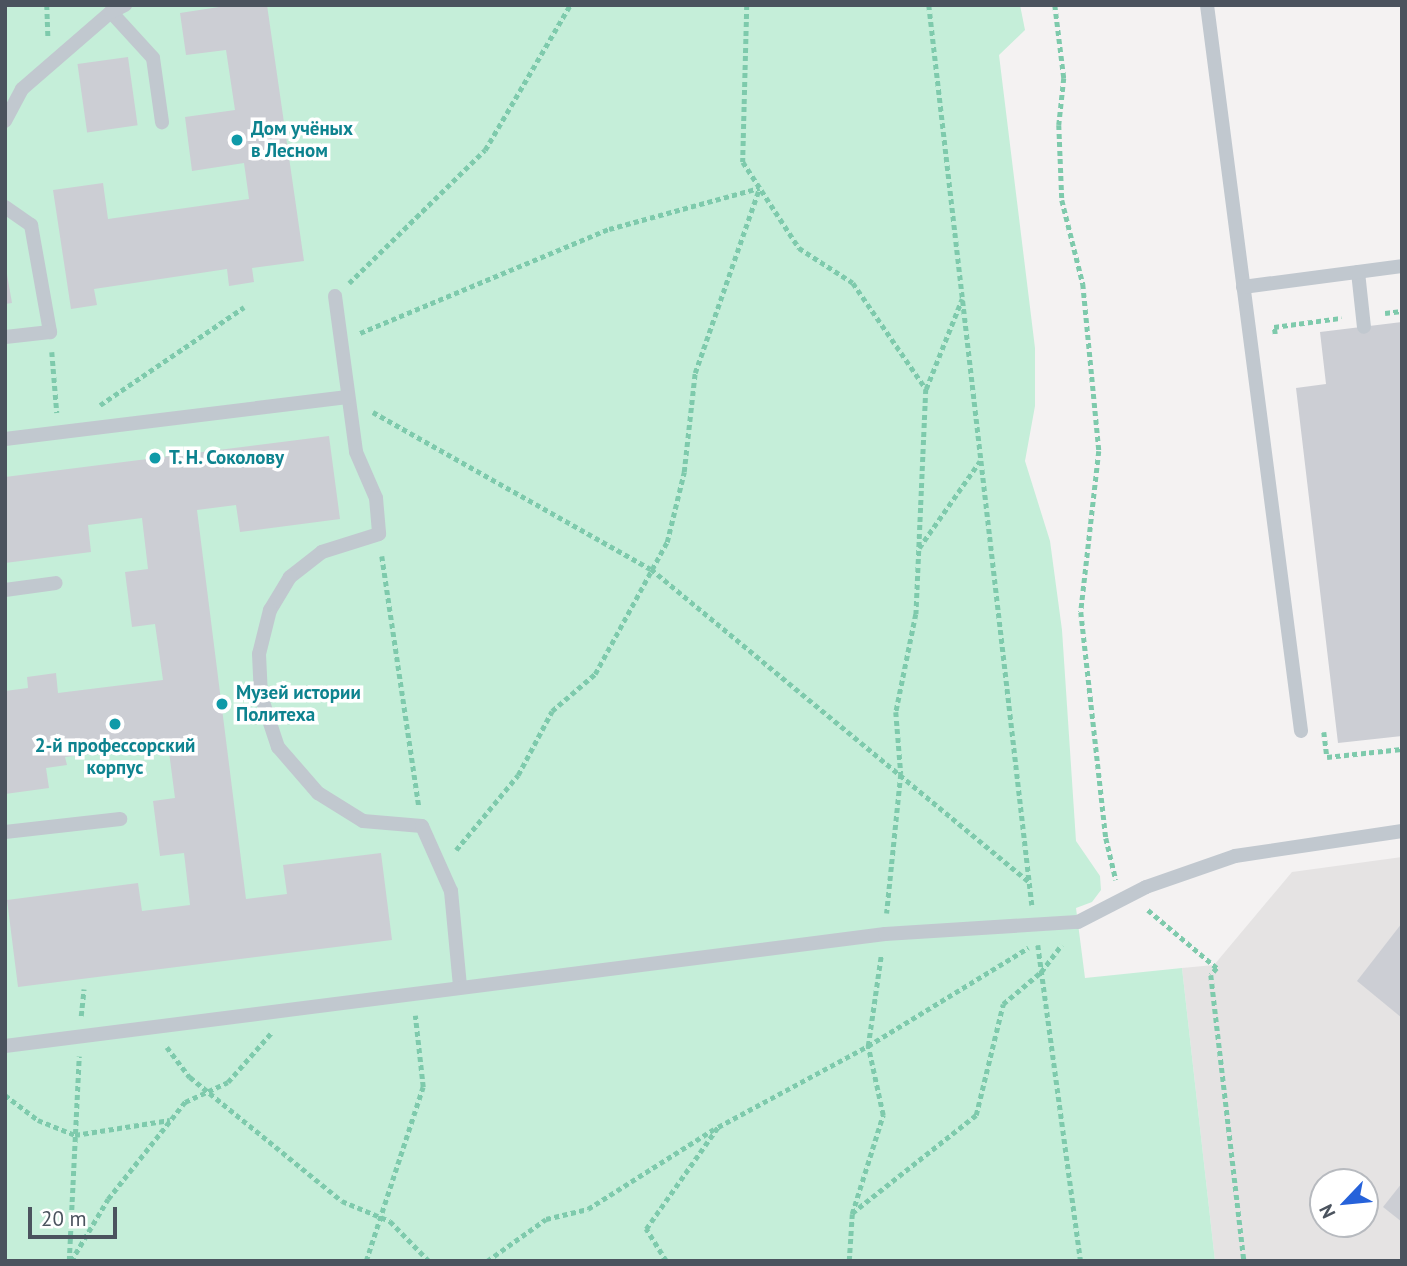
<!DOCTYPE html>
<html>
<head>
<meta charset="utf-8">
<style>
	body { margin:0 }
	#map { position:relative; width:1407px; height:1266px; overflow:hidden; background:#f4f2f2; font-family:"PT Sans",sans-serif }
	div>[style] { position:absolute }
	.education>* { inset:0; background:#e5e3e3 }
	.green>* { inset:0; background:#c5eed9 }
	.building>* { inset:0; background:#ccced4; transform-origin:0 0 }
	.path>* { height:4.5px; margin-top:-2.25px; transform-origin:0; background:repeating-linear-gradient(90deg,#7ecaac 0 5px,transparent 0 8.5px) }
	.lane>* { height:14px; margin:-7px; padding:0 7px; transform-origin:7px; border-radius:7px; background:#c1c8cf }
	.dots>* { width:19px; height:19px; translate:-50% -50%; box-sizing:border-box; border:4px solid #fff; border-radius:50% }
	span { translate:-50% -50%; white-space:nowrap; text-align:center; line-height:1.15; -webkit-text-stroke:7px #fff; paint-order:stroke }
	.culture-label { font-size:19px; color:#0d838f; font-weight:700 }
	.left { translate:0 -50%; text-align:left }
	.frame { position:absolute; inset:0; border:7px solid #4b535e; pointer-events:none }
	.north { position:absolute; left:1309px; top:1168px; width:70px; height:70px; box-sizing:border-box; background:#fff; border:2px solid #b7babf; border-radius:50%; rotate:244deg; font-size:19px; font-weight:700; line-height:28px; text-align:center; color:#4b535e }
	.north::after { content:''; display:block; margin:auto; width:24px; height:32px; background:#2662da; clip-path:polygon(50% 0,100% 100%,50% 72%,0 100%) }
	.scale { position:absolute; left:28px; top:1207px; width:89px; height:32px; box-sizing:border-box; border:4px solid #4b535e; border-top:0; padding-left:9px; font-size:21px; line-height:24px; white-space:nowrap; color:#4b535e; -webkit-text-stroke:5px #fff; paint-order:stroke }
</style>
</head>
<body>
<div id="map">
	<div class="education">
		<div style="clip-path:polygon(evenodd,1402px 857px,1402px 1261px,1215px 1261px,1182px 968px,1214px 965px,1292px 872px,1402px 857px,1323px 1182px,1365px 1182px,1365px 1224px,1323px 1224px,1323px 1182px)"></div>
	</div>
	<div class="green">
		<div style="clip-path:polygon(5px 5px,1020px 5px,1025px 30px,999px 55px,1035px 348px,1035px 406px,1025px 461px,1050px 541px,1062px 630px,1076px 841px,1100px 876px,1101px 890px,1092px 902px,1076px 908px,1085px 978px,1182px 968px,1215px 1261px,5px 1261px)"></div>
	</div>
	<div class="building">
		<div style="clip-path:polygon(232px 5px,267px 5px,304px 261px,252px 268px,254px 282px,229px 286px,227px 269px,94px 289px,97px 305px,71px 309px,53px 190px,103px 183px,108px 219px,249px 199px,244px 163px,192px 171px,185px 117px,235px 110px,226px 50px,186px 55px,180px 13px)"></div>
		<div style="left:128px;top:57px;width:69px;height:51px;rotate:82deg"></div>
		<div style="clip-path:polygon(5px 263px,12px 303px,5px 304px)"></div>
		<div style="clip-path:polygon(1402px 322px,1402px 736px,1338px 743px,1296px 388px,1326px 384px,1320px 332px)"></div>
		<div style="clip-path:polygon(329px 436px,340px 519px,240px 532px,236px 505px,197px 510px,246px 899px,287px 894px,283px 865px,381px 853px,392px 940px,18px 987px,7px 900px,138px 883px,142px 911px,190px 905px,184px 853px,160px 856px,153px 801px,175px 798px,168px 744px,65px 757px,67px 765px,46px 768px,49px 788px,5px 794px,5px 691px,28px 688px,27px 677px,56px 673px,58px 693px,163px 680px,155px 624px,132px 627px,125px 572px,148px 569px,142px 518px,88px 525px,91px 552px,5px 563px,5px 477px)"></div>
		<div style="clip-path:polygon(1402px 923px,1402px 1018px,1357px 981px)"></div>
		<div style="clip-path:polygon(1402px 1183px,1402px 1222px,1383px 1207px)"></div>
	</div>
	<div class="path">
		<div style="left:47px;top:5px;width:32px;rotate:88deg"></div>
		<div style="left:747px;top:5px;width:157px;rotate:91.5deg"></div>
		<div style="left:743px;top:162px;width:103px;rotate:56.9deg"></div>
		<div style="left:799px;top:248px;width:64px;rotate:32.9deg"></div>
		<div style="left:853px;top:283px;width:129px;rotate:55.4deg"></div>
		<div style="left:926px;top:389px;width:225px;rotate:92.5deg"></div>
		<div style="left:916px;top:614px;width:100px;rotate:101.5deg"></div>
		<div style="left:896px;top:712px;width:62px;rotate:85.4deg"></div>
		<div style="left:901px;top:774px;width:140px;rotate:95.8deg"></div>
		<div style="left:929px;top:5px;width:906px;rotate:83.47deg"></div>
		<div style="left:1055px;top:5px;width:74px;rotate:83deg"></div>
		<div style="left:1064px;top:78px;width:47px;rotate:96.1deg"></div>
		<div style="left:1059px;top:125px;width:75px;rotate:87.7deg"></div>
		<div style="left:1062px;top:200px;width:87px;rotate:76deg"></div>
		<div style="left:1083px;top:284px;width:168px;rotate:84.5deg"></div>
		<div style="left:1099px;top:451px;width:162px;rotate:96.4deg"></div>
		<div style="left:1081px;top:612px;width:227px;rotate:83.7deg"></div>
		<div style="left:1106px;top:838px;width:43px;rotate:76.6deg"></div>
		<div style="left:349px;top:283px;width:190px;rotate:-44.4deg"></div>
		<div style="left:485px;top:150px;width:168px;rotate:-59.6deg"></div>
		<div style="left:1385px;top:313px;width:17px;rotate:-7deg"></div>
		<div style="left:360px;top:333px;width:270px;rotate:-22.7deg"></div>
		<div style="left:609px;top:229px;width:156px;rotate:-15.3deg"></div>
		<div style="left:1275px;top:334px;width:7px;rotate:-98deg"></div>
		<div style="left:1274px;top:327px;width:68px;rotate:-7.7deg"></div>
		<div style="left:52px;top:352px;width:61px;rotate:85.3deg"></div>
		<div style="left:926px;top:389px;width:97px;rotate:-68.2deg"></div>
		<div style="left:100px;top:405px;width:174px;rotate:-34.2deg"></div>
		<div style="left:373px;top:412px;width:319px;rotate:29.5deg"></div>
		<div style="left:651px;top:569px;width:491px;rotate:39.6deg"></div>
		<div style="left:919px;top:548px;width:106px;rotate:-55deg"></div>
		<div style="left:382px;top:556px;width:253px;rotate:81.6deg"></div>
		<div style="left:1324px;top:732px;width:25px;rotate:83deg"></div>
		<div style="left:1327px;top:757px;width:75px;rotate:-6.1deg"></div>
		<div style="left:456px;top:850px;width:97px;rotate:-50.4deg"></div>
		<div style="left:518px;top:775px;width:72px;rotate:-62deg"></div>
		<div style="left:552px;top:711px;width:57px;rotate:-40.7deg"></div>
		<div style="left:595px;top:674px;width:150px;rotate:-61.4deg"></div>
		<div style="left:667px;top:542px;width:72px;rotate:-76.3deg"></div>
		<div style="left:684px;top:472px;width:100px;rotate:-83.7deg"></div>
		<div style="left:695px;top:373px;width:195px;rotate:-70.8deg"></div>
		<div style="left:1148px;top:910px;width:90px;rotate:40deg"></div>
		<div style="left:1217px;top:968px;width:9px;rotate:131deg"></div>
		<div style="left:1211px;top:975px;width:288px;rotate:83.4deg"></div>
		<div style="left:1038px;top:945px;width:319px;rotate:82.3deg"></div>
		<div style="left:81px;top:1016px;width:27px;rotate:-84deg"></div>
		<div style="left:167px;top:1047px;width:38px;rotate:53deg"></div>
		<div style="left:190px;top:1077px;width:196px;rotate:39.2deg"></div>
		<div style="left:342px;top:1201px;width:52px;rotate:22.6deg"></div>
		<div style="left:390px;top:1221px;width:56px;rotate:45.7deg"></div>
		<div style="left:5px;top:1095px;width:41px;rotate:37.1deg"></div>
		<div style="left:38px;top:1120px;width:40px;rotate:22deg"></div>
		<div style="left:75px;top:1135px;width:96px;rotate:-9deg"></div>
		<div style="left:852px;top:1213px;width:158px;rotate:-38.3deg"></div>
		<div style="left:976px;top:1115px;width:114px;rotate:-76.3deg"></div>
		<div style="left:1003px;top:1004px;width:50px;rotate:-40.1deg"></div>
		<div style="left:1041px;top:972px;width:34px;rotate:-53deg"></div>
		<div style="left:69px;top:1261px;width:205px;rotate:-87.2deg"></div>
		<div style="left:71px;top:1261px;width:72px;rotate:-59.2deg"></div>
		<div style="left:108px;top:1199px;width:124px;rotate:-51.6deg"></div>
		<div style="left:185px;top:1102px;width:47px;rotate:-24.9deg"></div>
		<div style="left:228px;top:1082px;width:65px;rotate:-48.7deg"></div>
		<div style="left:366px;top:1261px;width:183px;rotate:-71.9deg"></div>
		<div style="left:423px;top:1087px;width:72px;rotate:-96.3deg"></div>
		<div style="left:487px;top:1261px;width:72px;rotate:-35.4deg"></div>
		<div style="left:546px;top:1219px;width:43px;rotate:-13.4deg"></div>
		<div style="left:588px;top:1209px;width:149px;rotate:-32.4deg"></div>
		<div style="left:666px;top:1261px;width:38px;rotate:-122deg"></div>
		<div style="left:646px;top:1229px;width:125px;rotate:-54.8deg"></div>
		<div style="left:718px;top:1127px;width:170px;rotate:-28.4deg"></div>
		<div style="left:868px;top:1046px;width:188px;rotate:-31.5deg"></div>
		<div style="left:849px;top:1261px;width:47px;rotate:-86.3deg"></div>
		<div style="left:852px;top:1214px;width:104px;rotate:-72.6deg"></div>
		<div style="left:883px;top:1115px;width:71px;rotate:-102.3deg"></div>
		<div style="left:868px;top:1046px;width:91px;rotate:-81.8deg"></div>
	</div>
	<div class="lane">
		<div style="left:1207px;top:5px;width:732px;rotate:82.62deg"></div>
		<div style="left:111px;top:12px;width:62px;rotate:47.6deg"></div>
		<div style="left:153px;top:58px;width:65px;rotate:82deg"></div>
		<div style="left:5px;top:121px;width:36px;rotate:-62deg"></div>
		<div style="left:22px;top:89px;width:118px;rotate:-40.9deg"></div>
		<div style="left:111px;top:12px;width:16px;rotate:-27deg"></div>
		<div style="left:5px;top:207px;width:32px;rotate:35deg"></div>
		<div style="left:31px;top:225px;width:109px;rotate:79.9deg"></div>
		<div style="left:50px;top:332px;width:45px;rotate:173.7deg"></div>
		<div style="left:1358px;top:272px;width:55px;rotate:83.8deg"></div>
		<div style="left:1243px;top:287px;width:160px;rotate:-7.5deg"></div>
		<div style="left:335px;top:296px;width:157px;rotate:82.3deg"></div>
		<div style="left:356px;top:452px;width:50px;rotate:66.5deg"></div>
		<div style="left:376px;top:498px;width:36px;rotate:85deg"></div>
		<div style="left:379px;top:534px;width:60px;rotate:162.5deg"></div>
		<div style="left:322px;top:552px;width:41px;rotate:142deg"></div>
		<div style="left:290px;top:577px;width:39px;rotate:121deg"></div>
		<div style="left:270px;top:610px;width:45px;rotate:104deg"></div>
		<div style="left:259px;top:654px;width:42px;rotate:87.3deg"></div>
		<div style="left:261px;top:696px;width:54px;rotate:71.6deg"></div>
		<div style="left:278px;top:747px;width:61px;rotate:49deg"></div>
		<div style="left:318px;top:793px;width:53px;rotate:31.9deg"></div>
		<div style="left:363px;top:821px;width:59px;rotate:4.8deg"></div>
		<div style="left:422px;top:826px;width:71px;rotate:66deg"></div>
		<div style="left:451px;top:891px;width:95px;rotate:84.6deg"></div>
		<div style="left:5px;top:439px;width:345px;rotate:-7deg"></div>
		<div style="left:5px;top:590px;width:51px;rotate:-7.8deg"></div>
		<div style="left:5px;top:832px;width:116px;rotate:-6.4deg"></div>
		<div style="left:5px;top:1046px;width:887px;rotate:-7.25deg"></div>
		<div style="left:885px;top:934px;width:193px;rotate:-3.6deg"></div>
		<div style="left:1078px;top:922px;width:76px;rotate:-27.2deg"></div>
		<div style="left:1146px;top:887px;width:94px;rotate:-19.2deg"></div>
		<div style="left:1235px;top:856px;width:169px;rotate:-8.5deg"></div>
	</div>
	<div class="dots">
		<div style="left:237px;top:140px;background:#0f9aa8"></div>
		<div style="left:155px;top:458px;background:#0f9aa8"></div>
		<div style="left:222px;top:704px;background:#0f9aa8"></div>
		<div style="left:115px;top:724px;background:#0f9aa8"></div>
	</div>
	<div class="culture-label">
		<span class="left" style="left:251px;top:140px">Дом учёных<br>в Лесном</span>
		<span class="left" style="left:169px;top:458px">Т. Н. Соколову</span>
		<span class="left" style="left:236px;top:704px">Музей истории<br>Политеха</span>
		<span style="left:115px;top:757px">2-й профессорский<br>корпус</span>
	</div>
	<div class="frame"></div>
	<div class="north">N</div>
	<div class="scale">20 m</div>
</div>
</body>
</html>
